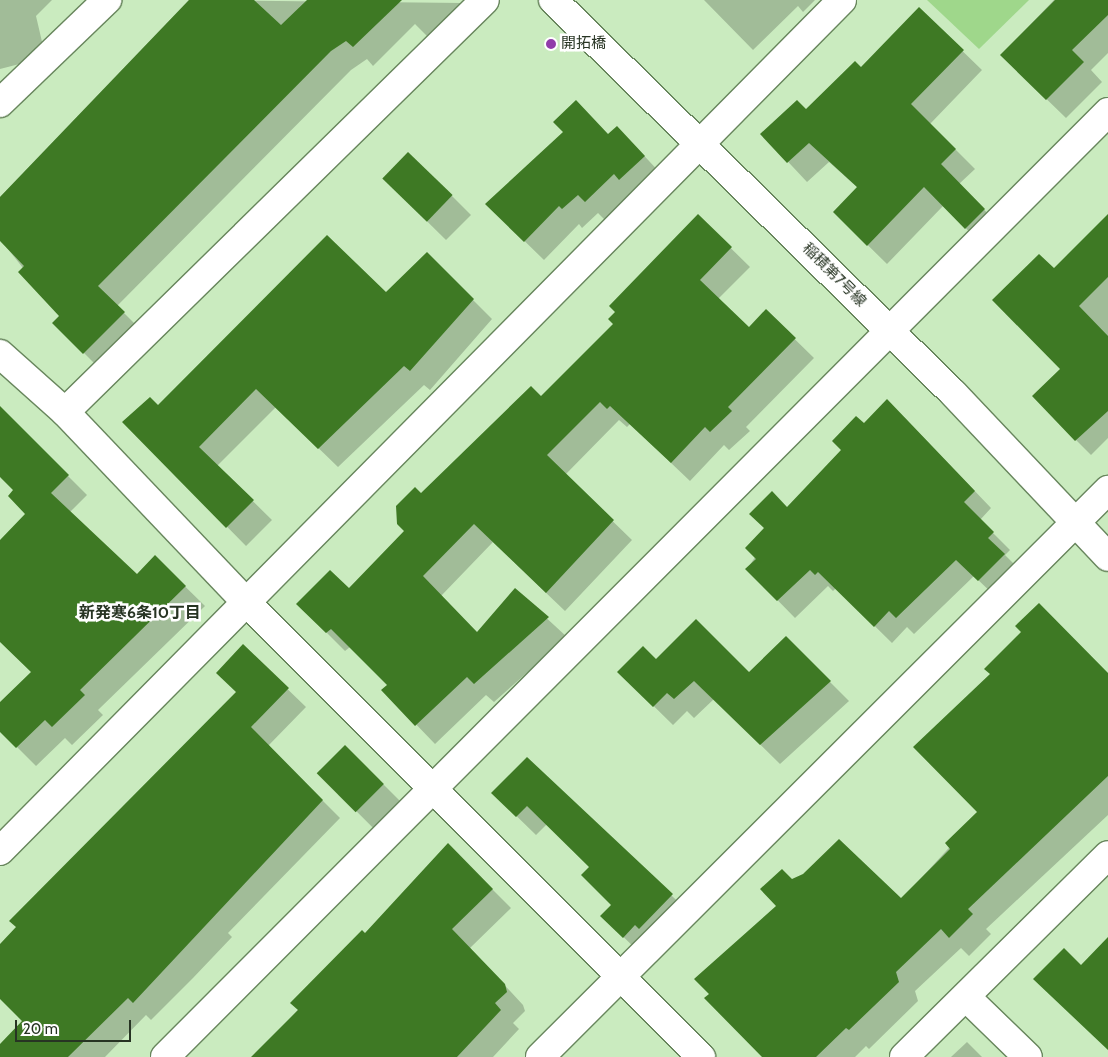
<!DOCTYPE html>
<html>
<head>
<meta charset="utf-8">
<style>
	body { margin:0 }
	#map { position:relative; width:1108px; height:1057px; overflow:hidden; background:#caebbf; font-family:Cabin,"Noto Sans JP",sans-serif }
	div>[style] { position:absolute }
	.green>* { inset:0; background:#9fd78b }
	.shadow>* { inset:0; background:#0003; transform-origin:0 0 }
	.building>* { inset:0; background:#3e7924; transform-origin:0 0 }
	.roads { filter:drop-shadow(1px 0 #68865d) drop-shadow(-1px 0 #68865d) drop-shadow(0 1px #68865d) drop-shadow(0 -1px #68865d) }
	.minor>* { height:28px; margin:-14px; padding:0 14px; transform-origin:14px; border-radius:14px; background:#fff }
	.dots>* { width:14px; height:14px; translate:-50% -50%; box-sizing:border-box; border:2px solid #fff; border-radius:50% }
	span { translate:-50% -50%; white-space:nowrap; text-align:center; line-height:1.15; -webkit-text-stroke:5px #fff; paint-order:stroke }
	.poi-label { font-size:15px; color:#273423 }
	.left { translate:0 -50%; text-align:left }
	.street-label { font-size:15px; color:#273423 }
	.neighbourhood-label { font-size:16px; color:#273423; font-weight:700 }
	.scale { position:absolute; left:15px; top:1020px; width:116px; height:22px; box-sizing:border-box; border:2px solid #273423; border-top:0; padding-left:6px; font-size:15px; line-height:18px; white-space:nowrap; color:#273423; -webkit-text-stroke:4px #fff; paint-order:stroke }
</style>
</head>
<body>
<div id="map">
	<div class="green">
		<div style="clip-path:polygon(927px 0,1029px 0,979px 49px)"></div>
	</div>
	<div class="shadow">
		<div style="clip-path:polygon(0 0,52px 0,36px 16px,43px 46px,36px 47px,39px 59px,0 69px)"></div>
		<div style="clip-path:polygon(189px 0,464px 3px,429px 38px,415px 24px,373px 66px,367px 59px,351px 70px,117px 306px,143px 332px,103px 372px,54px 323px,61px 316px,0 239px,0 197px)"></div>
		<div style="clip-path:polygon(704px 0,815px 0,803px 12px,798px 6px,753px 50px)"></div>
		<div style="clip-path:polygon(1054px 0,1108px 0,1108px 53px,1091px 70px,1102px 82px,1066px 118px,1001px 55px)"></div>
		<div style="clip-path:polygon(919px 9px,982px 70px,930px 124px,975px 169px,959px 184px,1003px 229px,985px 247px,943px 206px,887px 264px,834px 212px,858px 188px,829px 162px,807px 182px,762px 134px,806px 111px,862px 69px)"></div>
		<div style="clip-path:polygon(609px 135px,636px 147px,663px 176px,605px 220px,598px 213px,582px 228px,579px 224px,544px 260px,506px 223px)"></div>
		<div style="clip-path:polygon(383px 178px,451px 195px,471px 215px,446px 240px)"></div>
		<div style="clip-path:polygon(1108px 215px,1108px 438px,1091px 455px,1072px 436px,1054px 270px)"></div>
		<div style="clip-path:polygon(698px 216px,750px 267px,718px 299px,749px 328px,766px 311px,814px 358px,746px 427px,750px 431px,729px 450px,724px 445px,690px 481px,630px 424px,627px 427px,619px 420px,565px 475px,632px 540px,565px 611px,493px 542px,441px 596px,478px 634px,516px 590px,567px 637px,494px 702px,486px 695px,435px 744px,383px 690px,389px 685px,350px 647px,345px 651px,298px 604px,349px 590px,406px 532px,421px 494px,541px 398px,614px 324px)"></div>
		<div style="clip-path:polygon(427px 254px,492px 319px,430px 390px,424px 385px,338px 467px,276px 407px,217px 466px,272px 520px,246px 546px,124px 422px,386px 294px)"></div>
		<div style="clip-path:polygon(904px 417px,991px 508px,980px 520px,1010px 550px,1005px 555px,1021px 571px,996px 597px,974px 576px,914px 634px,907px 627px,892px 643px,836px 588px,833px 591px,828px 586px,795px 618px,747px 569px,788px 509px,864px 425px)"></div>
		<div style="clip-path:polygon(11px 419px,87px 495px,70px 512px,137px 575px,155px 557px,205px 606px,98px 710px,103px 715px,72px 745px,65px 738px,36px 766px,0 730px,0 704px,33px 673px,0 641px,0 542px,27px 514px,15px 490px,0 475px,0 431px)"></div>
		<div style="clip-path:polygon(786px 638px,849px 701px,780px 764px,714px 699px,694px 718px,687px 711px,673px 725px,619px 672px,656px 661px,749px 674px)"></div>
		<div style="clip-path:polygon(243px 646px,306px 707px,268px 746px,340px 818px,228px 933px,232px 937px,193px 978px,151px 1020px,146px 1015px,105px 1057px,0 1057px,0 1046px,24px 1021px,0 997px,0 946px,18px 928px,11px 921px,237px 692px)"></div>
		<div style="clip-path:polygon(1108px 675px,1108px 815px,986px 929px,991px 934px,969px 956px,961px 948px,915px 991px,918px 1001px,869px 1049px,866px 1046px,855px 1057px,764px 1057px,778px 906px,792px 881px,901px 900px)"></div>
		<div style="left:345px;top:746px;width:81px;height:38px;rotate:45deg"></div>
		<div style="clip-path:polygon(527px 759px,691px 914px,643px 956px,602px 916px,613px 905px,591px 867px,547px 824px,536px 835px,493px 793px)"></div>
		<div style="clip-path:polygon(448px 845px,511px 908px,470px 948px,523px 1005px,525px 1011px,513px 1023px,519px 1029px,493px 1057px,255px 1057px)"></div>
		<div style="clip-path:polygon(967px 1042px,982px 1057px,951px 1057px)"></div>
	</div>
	<div class="building">
		<div style="clip-path:polygon(189px 0,254px 0,281px 25px,307px 0,402px 0,353px 47px,346px 41px,331px 51px,98px 286px,125px 312px,83px 354px,52px 323px,59px 316px,18px 272px,24px 266px,0 241px,0 197px)"></div>
		<div style="clip-path:polygon(1055px 0,1108px 0,1108px 15px,1072px 50px,1084px 62px,1046px 100px,1000px 55px)"></div>
		<div style="clip-path:polygon(919px 7px,964px 50px,911px 104px,956px 149px,941px 164px,985px 209px,965px 229px,924px 187px,867px 246px,833px 212px,857px 187px,809px 143px,787px 163px,760px 134px,797px 100px,806px 109px,855px 61px,861px 67px)"></div>
		<div style="clip-path:polygon(576px 100px,608px 134px,617px 126px,645px 156px,619px 180px,614px 174px,585px 202px,578px 195px,562px 209px,559px 206px,524px 242px,485px 204px,563px 132px,553px 122px)"></div>
		<div style="left:408px;top:152px;width:62px;height:37px;rotate:44deg"></div>
		<div style="clip-path:polygon(698px 214px,732px 247px,700px 280px,749px 327px,766px 309px,796px 338px,728px 407px,732px 411px,710px 432px,705px 427px,671px 463px,610px 406px,607px 409px,600px 402px,547px 455px,614px 520px,546px 593px,474px 524px,423px 576px,477px 632px,515px 588px,549px 617px,474px 684px,467px 677px,415px 726px,381px 690px,387px 685px,331px 629px,326px 633px,296px 604px,330px 570px,349px 588px,404px 531px,397px 524px,396px 506px,415px 487px,421px 493px,531px 386px,541px 396px,613px 324px,608px 319px,615px 312px,609px 306px)"></div>
		<div style="clip-path:polygon(1108px 214px,1108px 277px,1079px 306px,1108px 336px,1108px 411px,1075px 441px,1032px 396px,1060px 369px,992px 300px,1039px 254px,1054px 268px)"></div>
		<div style="clip-path:polygon(327px 235px,386px 292px,427px 252px,474px 299px,410px 371px,404px 366px,318px 449px,256px 389px,199px 447px,254px 500px,226px 528px,122px 422px,150px 397px,158px 405px)"></div>
		<div style="clip-path:polygon(887px 399px,975px 491px,964px 502px,994px 532px,988px 538px,1005px 554px,978px 581px,956px 560px,896px 618px,889px 611px,874px 627px,818px 572px,815px 575px,810px 570px,777px 601px,745px 569px,756px 559px,745px 548px,764px 528px,749px 514px,772px 491px,787px 507px,841px 450px,832px 441px,856px 416px,864px 423px)"></div>
		<div style="clip-path:polygon(0 406px,69px 475px,51px 493px,137px 574px,155px 555px,186px 586px,80px 690px,85px 695px,52px 727px,45px 720px,16px 748px,0 732px,0 702px,31px 672px,0 642px,0 540px,25px 514px,8px 496px,13px 490px,0 477px)"></div>
		<div style="clip-path:polygon(1039px 603px,1108px 673px,1108px 776px,968px 909px,973px 914px,949px 938px,941px 929px,896px 972px,899px 982px,849px 1030px,846px 1028px,816px 1057px,762px 1057px,704px 998px,709px 994px,694px 979px,776px 906px,760px 889px,782px 869px,792px 879px,803px 874px,839px 839px,901px 898px,950px 849px,945px 843px,977px 812px,913px 747px,990px 674px,984px 669px,1021px 632px,1015px 626px)"></div>
		<div style="clip-path:polygon(696px 619px,749px 672px,786px 636px,831px 681px,760px 745px,694px 681px,674px 699px,667px 693px,653px 707px,617px 672px,643px 646px,656px 659px)"></div>
		<div style="clip-path:polygon(243px 644px,289px 688px,251px 727px,323px 800px,133px 1003px,128px 998px,68px 1057px,0 1057px,0 1044px,22px 1021px,0 999px,0 944px,16px 927px,9px 921px,236px 692px,216px 673px)"></div>
		<div style="left:345px;top:745px;width:55px;height:40px;rotate:45deg"></div>
		<div style="clip-path:polygon(527px 757px,673px 894px,639px 929px,635px 925px,623px 938px,600px 916px,611px 905px,581px 875px,589px 867px,527px 806px,516px 817px,491px 793px)"></div>
		<div style="clip-path:polygon(448px 843px,493px 889px,452px 929px,505px 984px,507px 992px,495px 1003px,501px 1010px,457px 1057px,251px 1057px,298px 1010px,290px 1003px,362px 930px,365px 933px)"></div>
		<div style="clip-path:polygon(1108px 937px,1108px 1050px,1033px 979px,1064px 948px,1081px 965px)"></div>
	</div>
	<div class="roads">
		<div class="minor">
			<div style="left:553px;top:0;width:562px;rotate:44.5deg"></div>
			<div style="left:954px;top:394px;width:224px;rotate:46.6deg"></div>
			<div style="left:0;top:103px;width:149px;rotate:-43.9deg"></div>
			<div style="left:0;top:354px;width:87px;rotate:41.7deg"></div>
			<div style="left:65px;top:412px;width:261px;rotate:46.4deg"></div>
			<div style="left:245px;top:601px;width:645px;rotate:45deg"></div>
			<div style="left:65px;top:412px;width:588px;rotate:-44.45deg"></div>
			<div style="left:0;top:851px;width:1197px;rotate:-45.3deg"></div>
			<div style="left:966px;top:997px;width:86px;rotate:44.1deg"></div>
			<div style="left:165px;top:1057px;width:1335px;rotate:-45.06deg"></div>
			<div style="left:540px;top:1057px;width:803px;rotate:-44.95deg"></div>
			<div style="left:904px;top:1057px;width:287px;rotate:-44.7deg"></div>
		</div>
	</div>
	<div class="dots">
		<div style="left:551px;top:44px;background:#913daa"></div>
	</div>
	<div class="poi-label">
		<span class="left" style="left:561px;top:44px">開拓橋</span>
	</div>
	<div class="street-label">
		<span style="left:834px;top:275px;rotate:45deg">稲積第7号線</span>
	</div>
	<div class="neighbourhood-label">
		<span style="left:140px;top:613px">新発寒6条10丁目</span>
	</div>
	<div class="scale">20 m</div>
</div>
</body>
</html>
